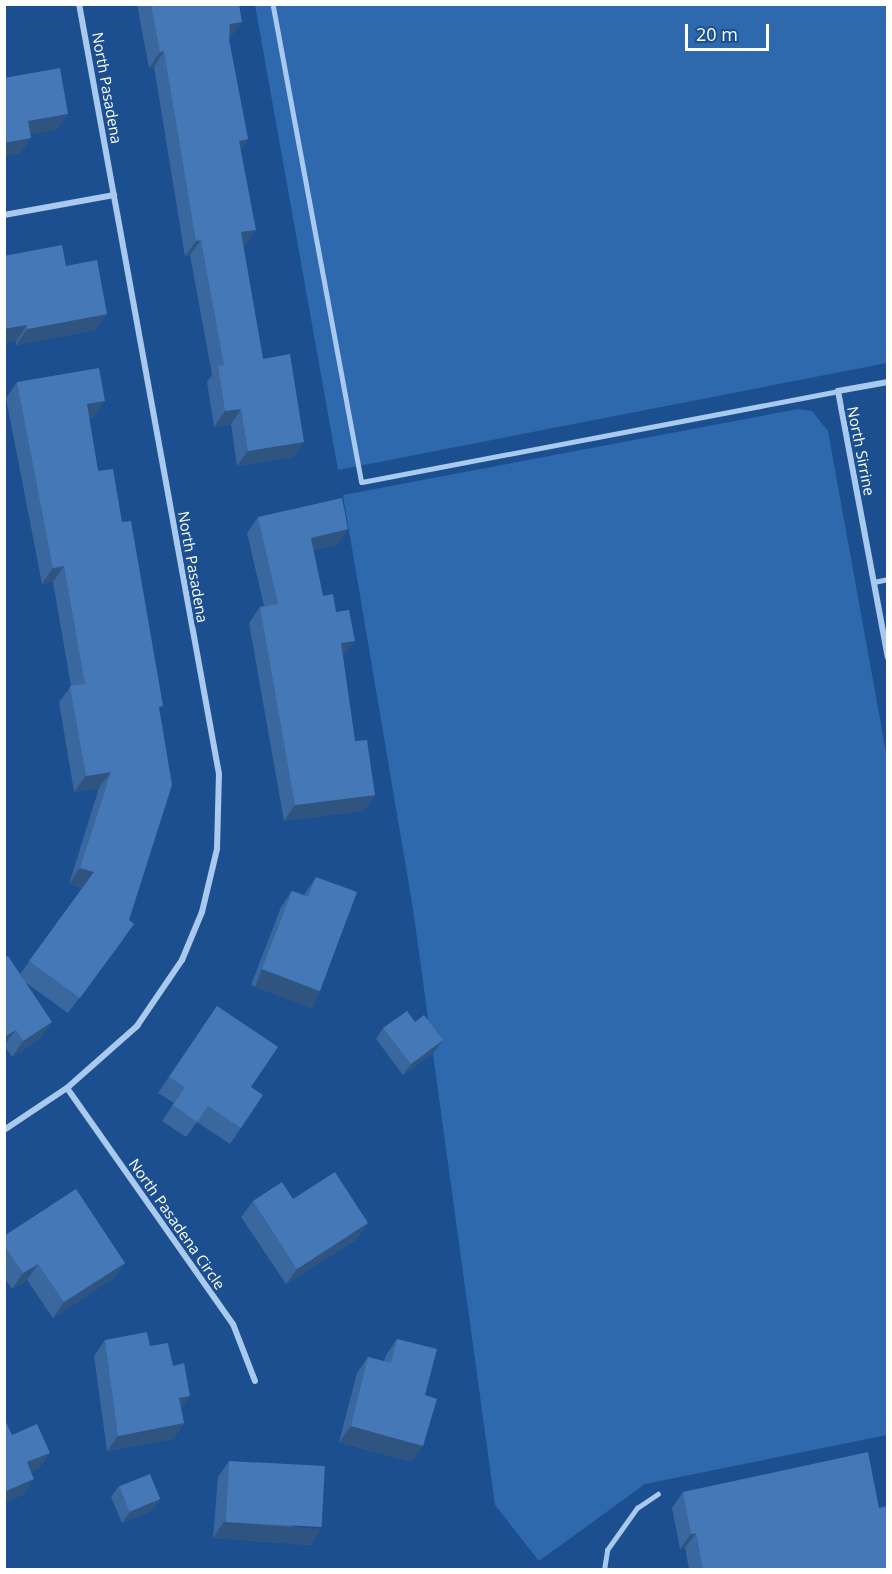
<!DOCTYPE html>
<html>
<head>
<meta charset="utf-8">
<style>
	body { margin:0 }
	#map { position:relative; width:892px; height:1574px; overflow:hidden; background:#1b4f8f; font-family:"Open Sans",sans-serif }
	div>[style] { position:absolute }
	.green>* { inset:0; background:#2e69ad }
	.service>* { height:4.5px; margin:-2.25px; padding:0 2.25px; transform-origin:2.25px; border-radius:2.25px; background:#a9c9ee }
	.minor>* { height:6px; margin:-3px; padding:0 3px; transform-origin:3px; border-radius:3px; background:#a9c9ee }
	.wall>* { inset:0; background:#3a679d }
	.shaded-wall>* { inset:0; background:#305480; transform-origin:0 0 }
	.building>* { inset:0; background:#4478b7; transform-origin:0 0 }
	span { translate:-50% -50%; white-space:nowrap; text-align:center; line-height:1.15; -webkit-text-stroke:6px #1b4f8f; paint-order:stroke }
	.street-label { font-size:15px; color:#fff }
	.frame { position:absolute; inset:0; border:6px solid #fff; pointer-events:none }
	.scale { position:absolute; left:685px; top:24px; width:84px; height:27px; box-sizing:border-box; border:3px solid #fff; border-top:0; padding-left:8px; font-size:18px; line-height:21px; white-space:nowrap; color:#fff; -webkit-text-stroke:4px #1b4f8f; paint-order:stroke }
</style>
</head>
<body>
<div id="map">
	<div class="green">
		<div style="clip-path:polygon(255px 5px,887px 5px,887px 363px,338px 470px)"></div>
		<div style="clip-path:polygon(798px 409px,812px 411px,828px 431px,887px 758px,887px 1435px,645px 1484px,539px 1561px,495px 1505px,413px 909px,343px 495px)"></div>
	</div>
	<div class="service">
		<div style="left:273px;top:4px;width:486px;rotate:79.5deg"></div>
		<div style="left:362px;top:482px;width:485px;rotate:-10.8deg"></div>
		<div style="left:874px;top:582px;width:14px;rotate:-12deg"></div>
		<div style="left:604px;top:1570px;width:20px;rotate:-81deg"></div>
		<div style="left:607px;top:1550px;width:52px;rotate:-54.5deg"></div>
		<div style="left:637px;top:1508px;width:25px;rotate:-34deg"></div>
	</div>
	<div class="minor">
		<div style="left:4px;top:215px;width:112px;rotate:-10.3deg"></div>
		<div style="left:888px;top:382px;width:51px;rotate:169.8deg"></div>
		<div style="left:838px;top:391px;width:271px;rotate:79.4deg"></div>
		<div style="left:67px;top:1088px;width:289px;rotate:54.9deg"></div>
		<div style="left:233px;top:1324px;width:61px;rotate:68.9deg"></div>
		<div style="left:4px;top:1130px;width:76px;rotate:-33.7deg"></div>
		<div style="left:67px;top:1088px;width:94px;rotate:-41.5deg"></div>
		<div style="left:137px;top:1026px;width:80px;rotate:-55.7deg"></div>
		<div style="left:182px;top:960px;width:52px;rotate:-67.4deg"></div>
		<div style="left:202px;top:912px;width:65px;rotate:-76.6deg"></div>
		<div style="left:217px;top:849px;width:75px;rotate:-88.5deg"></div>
		<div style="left:219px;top:774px;width:783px;rotate:-100.3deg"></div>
	</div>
	<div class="wall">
		<div style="clip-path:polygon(137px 4px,239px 4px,231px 37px,230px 37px,229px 40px,248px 139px,241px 149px,245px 245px,243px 245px,263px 359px,294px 457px,237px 466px,231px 424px,214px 427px,207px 382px,212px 375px,190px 255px,185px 256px,154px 67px,149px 68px)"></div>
		<div style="clip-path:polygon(66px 266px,107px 314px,95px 330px,16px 345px,16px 341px)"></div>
		<div style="clip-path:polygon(17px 382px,94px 417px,89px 418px,98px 471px,122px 522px,159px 711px,123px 940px,68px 1013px,25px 982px,41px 1038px,12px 1057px,4px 1045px,4px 958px,20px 974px,83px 888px,69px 884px,99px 788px,74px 792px,59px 702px,71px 686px,53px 582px,42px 584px,6px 398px)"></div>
		<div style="clip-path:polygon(258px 517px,348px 529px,337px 545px,313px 550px,323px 596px,343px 657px,355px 741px,375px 795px,363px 811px,284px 821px,249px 623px,260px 607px,264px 606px,247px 533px)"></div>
		<div style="clip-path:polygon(316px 877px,320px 991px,309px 1007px,251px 985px,281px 907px,292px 891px,304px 895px)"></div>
		<div style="clip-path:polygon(217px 1006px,251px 1087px,241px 1128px,230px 1144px,197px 1122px,186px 1137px,162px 1121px,174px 1103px,158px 1093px)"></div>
		<div style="clip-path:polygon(383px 1028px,435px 1051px,403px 1075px,376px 1039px)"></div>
		<div style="clip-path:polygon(293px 1199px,357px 1239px,286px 1284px,241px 1217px,253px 1201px)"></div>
		<div style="clip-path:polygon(4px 1236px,125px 1263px,114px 1278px,53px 1318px,27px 1280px,12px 1289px,4px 1277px)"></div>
		<div style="clip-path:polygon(397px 1339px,412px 1462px,339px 1442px,357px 1373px,368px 1357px,384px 1361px,386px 1355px)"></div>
		<div style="clip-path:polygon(105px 1340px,150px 1346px,181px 1409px,184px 1423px,173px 1439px,107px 1451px,94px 1356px)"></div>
		<div style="clip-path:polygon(229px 1461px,311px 1545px,213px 1538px,218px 1477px)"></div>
		<div style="clip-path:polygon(119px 1486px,160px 1499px,153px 1510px,122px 1523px,111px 1497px)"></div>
		<div style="clip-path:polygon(683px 1492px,879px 1508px,888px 1569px,689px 1569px,685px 1548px,680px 1549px,672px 1508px)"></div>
	</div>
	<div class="shaded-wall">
		<div style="clip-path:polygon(242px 22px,231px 37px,219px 39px,230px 24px)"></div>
		<div style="clip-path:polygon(164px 51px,154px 67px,149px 68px,160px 52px)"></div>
		<div style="clip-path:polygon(68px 114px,57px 130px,17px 137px,28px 121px)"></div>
		<div style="clip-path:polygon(31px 138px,20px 154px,4px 157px,4px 143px)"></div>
		<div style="clip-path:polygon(248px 139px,237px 155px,239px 141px)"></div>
		<div style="clip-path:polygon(256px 230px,245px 245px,230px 248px,241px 232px)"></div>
		<div style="clip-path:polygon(201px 240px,190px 255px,185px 256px,196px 241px)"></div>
		<div style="clip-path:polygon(107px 314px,95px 330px,16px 345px,27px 329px)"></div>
		<div style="clip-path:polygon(27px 325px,16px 341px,4px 343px,4px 329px)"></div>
		<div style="clip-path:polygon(105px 401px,94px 417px,76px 420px,87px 404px)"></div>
		<div style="clip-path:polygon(241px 409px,231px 424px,214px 427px,225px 411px)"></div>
		<div style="clip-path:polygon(304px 442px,294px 457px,237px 466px,248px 451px)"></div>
		<div style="clip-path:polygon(348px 529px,337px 545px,300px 553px,311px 538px)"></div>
		<div style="clip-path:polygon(64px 566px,53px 582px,42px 584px,53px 568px)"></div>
		<div style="clip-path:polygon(355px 641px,343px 657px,330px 659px,341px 643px)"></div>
		<div style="clip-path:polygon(111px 772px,99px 788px,74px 792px,86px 776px)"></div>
		<div style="clip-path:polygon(375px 795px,363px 811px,284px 821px,295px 805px)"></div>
		<div style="clip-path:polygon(80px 868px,94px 872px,83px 888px,69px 884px)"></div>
		<div style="left:262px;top:969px;width:62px;height:19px;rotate:21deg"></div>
		<div style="clip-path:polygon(52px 1022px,41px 1038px,12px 1057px,23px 1041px)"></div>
		<div style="clip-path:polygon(16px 1030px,4px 1045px,4px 1037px)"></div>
		<div style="clip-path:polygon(443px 1040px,435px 1051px,403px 1075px,411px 1064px)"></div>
		<div style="clip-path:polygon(368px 1223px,357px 1239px,286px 1284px,297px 1269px)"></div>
		<div style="clip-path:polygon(125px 1263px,114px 1278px,53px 1318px,64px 1302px)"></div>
		<div style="clip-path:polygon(38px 1264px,27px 1280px,12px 1289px,23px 1273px)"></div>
		<div style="clip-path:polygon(190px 1396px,179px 1412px,179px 1398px)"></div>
		<div style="clip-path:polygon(184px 1423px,173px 1439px,107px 1451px,118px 1436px)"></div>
		<div style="clip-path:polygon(351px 1426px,423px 1446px,412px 1462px,339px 1442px)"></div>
		<div style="clip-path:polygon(50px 1453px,39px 1469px,16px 1478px,27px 1462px)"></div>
		<div style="clip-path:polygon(34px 1479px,23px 1495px,4px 1503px,4px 1492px)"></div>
		<div style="clip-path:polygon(160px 1499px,153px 1510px,122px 1523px,130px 1512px)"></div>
		<div style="clip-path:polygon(224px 1522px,322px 1529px,311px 1545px,213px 1538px)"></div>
		<div style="clip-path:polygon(696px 1533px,685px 1548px,680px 1549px,691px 1534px)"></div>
	</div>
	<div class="building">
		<div style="clip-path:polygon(151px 4px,239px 4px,242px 22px,230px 24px,229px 40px,248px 139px,239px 141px,256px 230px,241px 232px,263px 359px,290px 354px,304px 442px,248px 451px,241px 409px,225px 411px,218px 366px,224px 365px,201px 240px,196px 241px,164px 51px,160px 52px)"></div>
		<div style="clip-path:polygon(60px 68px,68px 114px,28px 121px,31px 138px,4px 143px,4px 78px)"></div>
		<div style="clip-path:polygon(62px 245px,66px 266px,97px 260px,107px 314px,27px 329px,27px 325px,4px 329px,4px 256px)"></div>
		<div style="clip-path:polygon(99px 368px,105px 401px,87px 404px,98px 471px,113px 469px,122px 522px,131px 521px,163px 706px,159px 707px,172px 785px,129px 920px,134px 924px,80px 998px,29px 961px,94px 872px,80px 868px,111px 772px,86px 776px,70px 686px,85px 684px,64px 566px,53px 568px,17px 382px)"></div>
		<div style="clip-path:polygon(342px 498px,348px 529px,311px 538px,323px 596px,333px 594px,336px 612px,349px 610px,355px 641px,341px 643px,355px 741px,367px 740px,375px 795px,295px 805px,260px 607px,278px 604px,258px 517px)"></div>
		<div style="clip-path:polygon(316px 877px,357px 892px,320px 991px,262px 969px,292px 891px,308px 897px)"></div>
		<div style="clip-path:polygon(8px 956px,52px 1022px,23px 1041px,16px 1030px,4px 1037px,4px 958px)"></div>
		<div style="clip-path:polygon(217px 1006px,278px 1047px,251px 1087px,263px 1095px,241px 1128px,208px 1106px,197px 1122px,173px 1105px,185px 1087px,169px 1077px)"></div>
		<div style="clip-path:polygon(407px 1011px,415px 1022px,424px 1015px,443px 1040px,411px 1064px,383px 1028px)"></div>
		<div style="clip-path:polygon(335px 1172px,368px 1223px,297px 1269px,253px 1201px,282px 1182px,293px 1199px)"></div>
		<div style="clip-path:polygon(76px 1189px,125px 1263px,64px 1302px,38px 1264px,23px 1273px,4px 1245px,4px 1236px)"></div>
		<div style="clip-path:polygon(147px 1332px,150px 1346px,168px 1343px,173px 1366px,184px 1363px,190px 1396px,179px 1398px,184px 1423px,118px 1436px,105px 1340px)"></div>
		<div style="clip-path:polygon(397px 1339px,437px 1349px,425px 1395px,437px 1399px,423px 1446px,351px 1426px,368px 1357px,391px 1363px)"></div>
		<div style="clip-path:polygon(4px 1418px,12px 1435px,37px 1424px,50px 1453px,27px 1462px,34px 1479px,4px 1492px)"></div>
		<div style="clip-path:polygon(868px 1452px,879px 1508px,888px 1506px,888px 1569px,703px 1569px,696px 1533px,691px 1534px,683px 1492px)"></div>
		<div style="left:229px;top:1461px;width:96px;height:61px;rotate:3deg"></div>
		<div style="left:150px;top:1474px;width:27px;height:33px;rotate:68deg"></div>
	</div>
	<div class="street-label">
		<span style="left:107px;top:88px;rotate:80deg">North Pasadena</span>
		<span style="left:861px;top:451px;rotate:79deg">North Sirrine</span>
		<span style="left:193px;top:567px;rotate:80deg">North Pasadena</span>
		<span style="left:177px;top:1224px;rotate:55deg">North Pasadena Circle</span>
	</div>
	<div class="frame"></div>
	<div class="scale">20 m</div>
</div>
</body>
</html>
